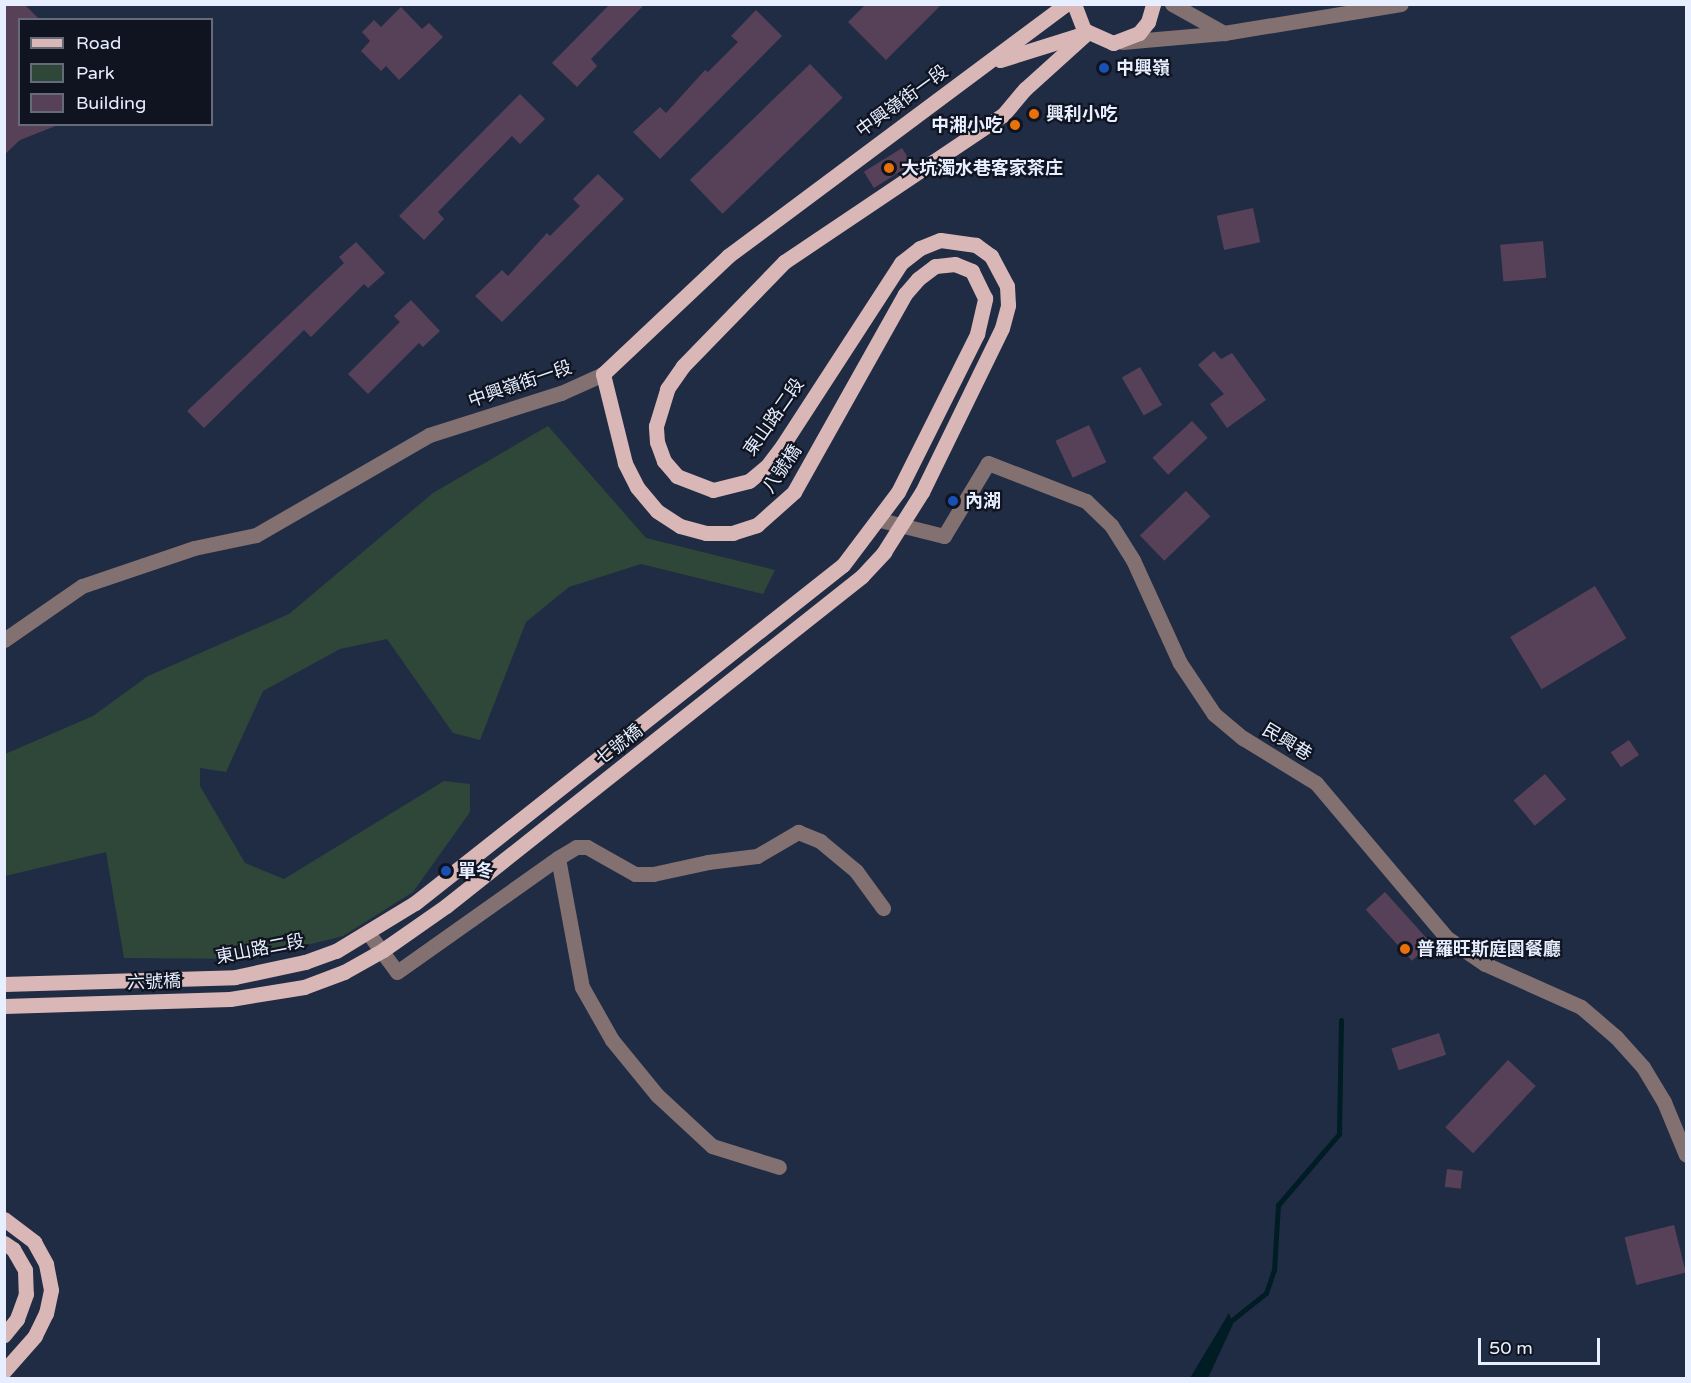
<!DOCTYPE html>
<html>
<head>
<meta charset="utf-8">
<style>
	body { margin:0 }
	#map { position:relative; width:1691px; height:1383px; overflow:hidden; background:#202c44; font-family:"Varela Round","Noto Sans TC",sans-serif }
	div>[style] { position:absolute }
	.green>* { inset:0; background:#2e4739 }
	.water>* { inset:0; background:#001c24 }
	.stream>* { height:5px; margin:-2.5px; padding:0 2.5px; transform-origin:2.5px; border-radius:2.5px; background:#001c24 }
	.building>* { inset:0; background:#564158; transform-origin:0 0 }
	.minor>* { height:15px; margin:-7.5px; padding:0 7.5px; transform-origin:7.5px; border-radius:7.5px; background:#837171 }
	.major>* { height:15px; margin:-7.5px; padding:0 7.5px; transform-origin:7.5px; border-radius:7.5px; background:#dab7b7 }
	.dots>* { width:16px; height:16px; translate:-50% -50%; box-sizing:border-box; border:3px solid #0f1420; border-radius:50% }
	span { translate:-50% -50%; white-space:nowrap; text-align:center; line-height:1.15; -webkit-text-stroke:4.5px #0f1420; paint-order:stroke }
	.poi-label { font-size:18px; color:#e6eeff; font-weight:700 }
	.left { translate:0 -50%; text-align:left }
	.right { translate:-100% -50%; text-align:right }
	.street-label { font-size:18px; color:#e6eeff }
	.frame { position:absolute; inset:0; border:6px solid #e6eeff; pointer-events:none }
	.legend { position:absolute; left:18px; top:18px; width:195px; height:108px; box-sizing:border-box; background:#0f1420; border:2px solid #656b79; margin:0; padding:8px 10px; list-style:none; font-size:18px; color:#e6eeff }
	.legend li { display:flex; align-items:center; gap:12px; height:30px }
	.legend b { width:30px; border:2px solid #656b79 }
	.scale { position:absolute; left:1478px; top:1338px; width:122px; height:27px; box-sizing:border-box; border:3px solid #e6eeff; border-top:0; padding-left:8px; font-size:18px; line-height:21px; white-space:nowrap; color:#e6eeff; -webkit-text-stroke:4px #0f1420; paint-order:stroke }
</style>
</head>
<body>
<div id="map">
	<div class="green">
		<div style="clip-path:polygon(548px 426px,646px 538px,775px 570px,763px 594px,641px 564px,569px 587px,526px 622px,480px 740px,453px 733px,387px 639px,340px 649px,263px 691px,226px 772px,200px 768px,200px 786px,245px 863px,284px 879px,444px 781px,470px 784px,470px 812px,413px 892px,343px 936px,251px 959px,124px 958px,106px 852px,5px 876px,5px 754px,93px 716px,148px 676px,289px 614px,433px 493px)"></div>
	</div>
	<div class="water">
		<div style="clip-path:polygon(1229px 1313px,1233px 1324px,1208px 1378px,1190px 1378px)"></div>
	</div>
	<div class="stream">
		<div style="left:1227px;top:1324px;width:50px;rotate:-38.5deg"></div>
		<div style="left:1266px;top:1293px;width:24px;rotate:-71deg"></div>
		<div style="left:1274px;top:1270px;width:65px;rotate:-86.5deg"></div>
		<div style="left:1278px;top:1205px;width:94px;rotate:-49.3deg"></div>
		<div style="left:1339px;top:1134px;width:114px;rotate:-89deg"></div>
	</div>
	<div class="building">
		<div style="clip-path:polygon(4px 4px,24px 4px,40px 20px,20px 20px,20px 124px,58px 125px,20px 140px,4px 155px)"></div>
		<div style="clip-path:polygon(610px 4px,645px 4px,591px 59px,597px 66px,577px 87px,552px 63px)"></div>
		<div style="clip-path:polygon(866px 4px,942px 4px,886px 60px,848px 22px)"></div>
		<div style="clip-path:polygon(401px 7px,422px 29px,429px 23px,443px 37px,399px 80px,386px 66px,381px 71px,361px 51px,370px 41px,362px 32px,374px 20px,381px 27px)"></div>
		<div style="clip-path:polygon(756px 10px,782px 36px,660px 159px,633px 132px,660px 107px,666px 113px,705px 70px,708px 72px,738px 42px,731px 36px)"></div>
		<div style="left:810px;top:64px;width:47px;height:167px;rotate:46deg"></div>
		<div style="clip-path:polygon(520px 94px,545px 119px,520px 144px,512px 136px,438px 212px,444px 219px,424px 240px,399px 216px)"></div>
		<div style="left:902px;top:148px;width:19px;height:45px;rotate:58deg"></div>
		<div style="clip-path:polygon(598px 174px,624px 199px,502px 322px,475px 296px,502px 270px,508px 276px,547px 233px,550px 236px,580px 206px,573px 199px)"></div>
		<div style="left:1253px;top:208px;width:35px;height:37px;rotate:78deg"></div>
		<div style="left:1543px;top:241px;width:37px;height:43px;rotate:85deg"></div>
		<div style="clip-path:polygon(356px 242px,385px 273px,368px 288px,364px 284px,311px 337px,304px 330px,204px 428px,187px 411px,344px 263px,339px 257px)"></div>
		<div style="clip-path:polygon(411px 300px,440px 331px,423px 347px,419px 343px,368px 394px,348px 374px,400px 322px,394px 316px)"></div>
		<div style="clip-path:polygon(1214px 351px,1221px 359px,1232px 353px,1266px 400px,1227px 428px,1210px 404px,1224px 394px,1198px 365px)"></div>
		<div style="left:1140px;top:367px;width:44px;height:21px;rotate:60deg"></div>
		<div style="left:1192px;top:421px;width:23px;height:54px;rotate:47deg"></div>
		<div style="left:1089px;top:425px;width:41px;height:37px;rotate:65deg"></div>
		<div style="left:1186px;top:491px;width:35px;height:64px;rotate:46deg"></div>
		<div style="left:1595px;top:586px;width:61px;height:99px;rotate:59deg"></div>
		<div style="left:1629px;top:740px;width:18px;height:22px;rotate:56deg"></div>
		<div style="left:1545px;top:774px;width:33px;height:41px;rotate:50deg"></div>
		<div style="left:1385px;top:892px;width:69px;height:26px;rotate:48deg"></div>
		<div style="left:1439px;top:1033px;width:23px;height:50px;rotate:72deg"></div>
		<div style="left:1508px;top:1060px;width:38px;height:92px;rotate:43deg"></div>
		<div style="left:1447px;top:1169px;width:16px;height:18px;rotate:7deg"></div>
		<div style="left:1674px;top:1225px;width:49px;height:51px;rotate:76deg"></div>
	</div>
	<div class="minor">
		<div style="left:1172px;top:4px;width:60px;rotate:29.1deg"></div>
		<div style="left:1122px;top:42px;width:102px;rotate:-5deg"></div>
		<div style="left:1224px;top:33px;width:179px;rotate:-9.3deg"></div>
		<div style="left:880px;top:520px;width:66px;rotate:14deg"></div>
		<div style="left:944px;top:536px;width:85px;rotate:-58.9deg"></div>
		<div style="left:988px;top:463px;width:105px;rotate:21.2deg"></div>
		<div style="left:1086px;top:501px;width:35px;rotate:44deg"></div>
		<div style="left:1111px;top:525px;width:41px;rotate:57.8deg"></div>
		<div style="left:1133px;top:560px;width:113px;rotate:65.5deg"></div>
		<div style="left:1180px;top:663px;width:61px;rotate:56.3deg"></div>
		<div style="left:1214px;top:714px;width:38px;rotate:40deg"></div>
		<div style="left:1243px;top:738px;width:86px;rotate:31.7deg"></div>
		<div style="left:1316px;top:783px;width:203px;rotate:49.8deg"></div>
		<div style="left:1447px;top:938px;width:46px;rotate:34.4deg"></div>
		<div style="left:1485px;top:964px;width:105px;rotate:24.1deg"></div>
		<div style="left:1581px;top:1007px;width:46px;rotate:40.6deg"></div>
		<div style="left:1616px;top:1037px;width:40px;rotate:48deg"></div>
		<div style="left:1643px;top:1067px;width:41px;rotate:59deg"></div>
		<div style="left:1664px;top:1102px;width:57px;rotate:67.5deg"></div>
		<div style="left:4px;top:640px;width:95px;rotate:-34.7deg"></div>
		<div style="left:82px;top:586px;width:118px;rotate:-18.7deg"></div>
		<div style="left:194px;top:548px;width:63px;rotate:-11.8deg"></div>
		<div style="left:256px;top:535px;width:200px;rotate:-30deg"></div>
		<div style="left:429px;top:435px;width:139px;rotate:-17.7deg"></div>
		<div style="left:561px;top:393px;width:46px;rotate:-24.3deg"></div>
		<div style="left:558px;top:858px;width:21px;rotate:-31deg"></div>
		<div style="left:576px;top:847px;width:11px"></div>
		<div style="left:587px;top:847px;width:55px;rotate:29.4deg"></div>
		<div style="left:635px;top:874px;width:18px"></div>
		<div style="left:653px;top:874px;width:56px;rotate:-12.3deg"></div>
		<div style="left:708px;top:862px;width:49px;rotate:-7deg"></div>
		<div style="left:757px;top:856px;width:48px;rotate:-30.3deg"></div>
		<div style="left:798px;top:832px;width:24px;rotate:22deg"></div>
		<div style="left:820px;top:841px;width:47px;rotate:39.8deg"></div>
		<div style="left:856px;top:871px;width:46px;rotate:53.9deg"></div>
		<div style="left:369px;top:934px;width:47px;rotate:53.6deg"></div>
		<div style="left:397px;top:972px;width:197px;rotate:-35.3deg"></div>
		<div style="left:558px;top:858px;width:131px;rotate:79.5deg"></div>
		<div style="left:582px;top:987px;width:61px;rotate:60.5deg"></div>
		<div style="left:612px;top:1040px;width:71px;rotate:50.7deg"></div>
		<div style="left:657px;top:1095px;width:75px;rotate:42.8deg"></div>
		<div style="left:712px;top:1146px;width:70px;rotate:17.4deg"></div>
	</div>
	<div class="major">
		<div style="left:1074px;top:4px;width:28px;rotate:69deg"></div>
		<div style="left:1084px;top:30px;width:32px;rotate:24deg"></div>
		<div style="left:1113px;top:43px;width:28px;rotate:-21deg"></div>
		<div style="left:1139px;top:33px;width:14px;rotate:-51deg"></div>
		<div style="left:1148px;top:22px;width:19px;rotate:-74deg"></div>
		<div style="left:1000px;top:60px;width:87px;rotate:-17.4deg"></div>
		<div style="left:4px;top:984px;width:231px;rotate:-1.7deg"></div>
		<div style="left:235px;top:977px;width:72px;rotate:-12.1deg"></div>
		<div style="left:305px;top:962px;width:33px;rotate:-20deg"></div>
		<div style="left:336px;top:951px;width:92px;rotate:-31.3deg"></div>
		<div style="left:415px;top:903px;width:545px;rotate:-38.3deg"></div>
		<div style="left:843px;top:565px;width:91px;rotate:-53deg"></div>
		<div style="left:898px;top:492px;width:177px;rotate:-63.4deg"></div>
		<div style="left:977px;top:334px;width:37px;rotate:-77deg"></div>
		<div style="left:985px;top:298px;width:30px;rotate:-116deg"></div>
		<div style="left:972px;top:271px;width:18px;rotate:-158deg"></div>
		<div style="left:955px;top:264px;width:20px;rotate:174deg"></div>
		<div style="left:935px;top:266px;width:21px;rotate:143deg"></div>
		<div style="left:918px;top:279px;width:20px;rotate:131deg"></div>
		<div style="left:905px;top:294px;width:227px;rotate:119.3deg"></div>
		<div style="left:794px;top:492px;width:50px;rotate:138.3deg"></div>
		<div style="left:757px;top:525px;width:25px;rotate:162deg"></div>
		<div style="left:733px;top:533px;width:27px;rotate:180deg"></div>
		<div style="left:706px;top:533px;width:27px;rotate:-165deg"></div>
		<div style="left:680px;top:526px;width:27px;rotate:-147deg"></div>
		<div style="left:657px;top:511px;width:31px;rotate:-130deg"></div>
		<div style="left:637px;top:487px;width:27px;rotate:-117deg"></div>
		<div style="left:625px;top:463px;width:92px;rotate:-103.9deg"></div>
		<div style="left:603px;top:374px;width:172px;rotate:-43.3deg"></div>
		<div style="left:728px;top:256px;width:422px;rotate:-36.7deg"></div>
		<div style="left:4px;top:1006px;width:226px;rotate:-1.8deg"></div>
		<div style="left:230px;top:999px;width:75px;rotate:-9.2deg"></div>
		<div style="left:304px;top:987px;width:43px;rotate:-20.6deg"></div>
		<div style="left:344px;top:972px;width:45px;rotate:-29.4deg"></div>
		<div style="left:383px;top:950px;width:77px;rotate:-34.9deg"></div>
		<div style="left:446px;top:906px;width:531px;rotate:-38.42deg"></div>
		<div style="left:862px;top:576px;width:33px;rotate:-47deg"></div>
		<div style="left:884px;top:552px;width:71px;rotate:-57.7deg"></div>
		<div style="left:922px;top:492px;width:182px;rotate:-64deg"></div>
		<div style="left:1002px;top:328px;width:24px;rotate:-75deg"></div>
		<div style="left:1008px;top:305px;width:19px;rotate:-93deg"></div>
		<div style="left:1007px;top:286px;width:34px;rotate:-118deg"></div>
		<div style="left:991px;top:256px;width:19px;rotate:-144deg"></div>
		<div style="left:976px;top:245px;width:36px;rotate:-172deg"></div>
		<div style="left:940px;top:240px;width:22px;rotate:158deg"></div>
		<div style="left:920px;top:248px;width:24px;rotate:142deg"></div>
		<div style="left:901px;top:263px;width:217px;rotate:123deg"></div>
		<div style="left:783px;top:445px;width:26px;rotate:127deg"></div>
		<div style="left:767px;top:466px;width:23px;rotate:140deg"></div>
		<div style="left:749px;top:481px;width:37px;rotate:166deg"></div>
		<div style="left:713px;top:490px;width:39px;rotate:-159deg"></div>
		<div style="left:677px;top:476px;width:20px;rotate:-131deg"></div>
		<div style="left:664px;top:461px;width:20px;rotate:-110deg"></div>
		<div style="left:657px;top:442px;width:16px;rotate:-94deg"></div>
		<div style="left:656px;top:426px;width:39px;rotate:-73deg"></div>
		<div style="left:667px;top:389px;width:28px;rotate:-55deg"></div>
		<div style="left:683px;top:366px;width:145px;rotate:-45.8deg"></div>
		<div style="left:784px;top:262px;width:264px;rotate:-33.9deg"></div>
		<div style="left:1003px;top:115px;width:34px;rotate:-50deg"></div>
		<div style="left:1025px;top:89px;width:85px;rotate:-42.1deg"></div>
		<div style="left:4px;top:1219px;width:38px;rotate:37deg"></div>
		<div style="left:34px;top:1242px;width:25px;rotate:61deg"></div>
		<div style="left:46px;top:1264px;width:26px;rotate:79deg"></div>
		<div style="left:51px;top:1290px;width:24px;rotate:102deg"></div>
		<div style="left:46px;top:1313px;width:25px;rotate:116deg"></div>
		<div style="left:35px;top:1336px;width:47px;rotate:131.5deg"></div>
		<div style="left:4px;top:1243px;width:11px;rotate:34deg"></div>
		<div style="left:13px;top:1249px;width:24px;rotate:60deg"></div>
		<div style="left:25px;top:1270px;width:24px;rotate:88deg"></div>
		<div style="left:26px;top:1294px;width:27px;rotate:110deg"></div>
		<div style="left:17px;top:1319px;width:21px;rotate:129deg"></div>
	</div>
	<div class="dots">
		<div style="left:1104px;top:68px;background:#1a4fb4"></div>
		<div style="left:1034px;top:114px;background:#e8710a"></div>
		<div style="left:1015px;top:125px;background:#e8710a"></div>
		<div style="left:889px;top:168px;background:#e8710a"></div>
		<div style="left:953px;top:501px;background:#1a4fb4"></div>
		<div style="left:446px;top:871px;background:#1a4fb4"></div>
		<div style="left:1405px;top:949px;background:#e8710a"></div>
	</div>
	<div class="poi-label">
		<span class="left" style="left:1116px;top:68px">中興嶺</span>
		<span class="left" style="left:1046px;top:114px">興利小吃</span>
		<span class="right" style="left:1003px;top:125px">中湘小吃</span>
		<span class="left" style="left:901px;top:168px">大坑濁水巷客家茶庄</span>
		<span class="left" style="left:965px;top:501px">內湖</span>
		<span class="left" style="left:458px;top:871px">單冬</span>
		<span class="left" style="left:1417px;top:949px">普羅旺斯庭園餐廳</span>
	</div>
	<div class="street-label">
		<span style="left:902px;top:101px;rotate:-36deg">中興嶺街一段</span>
		<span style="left:520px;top:384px;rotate:-19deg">中興嶺街一段</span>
		<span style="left:774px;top:417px;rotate:-55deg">東山路二段</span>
		<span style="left:782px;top:469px;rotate:-56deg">八號橋</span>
		<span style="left:1287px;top:742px;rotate:31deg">民興巷</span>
		<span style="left:619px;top:745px;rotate:-38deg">七號橋</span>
		<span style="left:260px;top:949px;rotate:-11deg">東山路二段</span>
		<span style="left:154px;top:982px;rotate:-2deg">六號橋</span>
	</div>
	<div class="frame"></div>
	<ul class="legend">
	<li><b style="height:8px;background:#dab7b7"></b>Road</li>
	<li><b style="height:16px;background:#2e4739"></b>Park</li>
	<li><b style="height:16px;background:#564158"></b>Building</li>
	</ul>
	<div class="scale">50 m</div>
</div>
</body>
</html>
